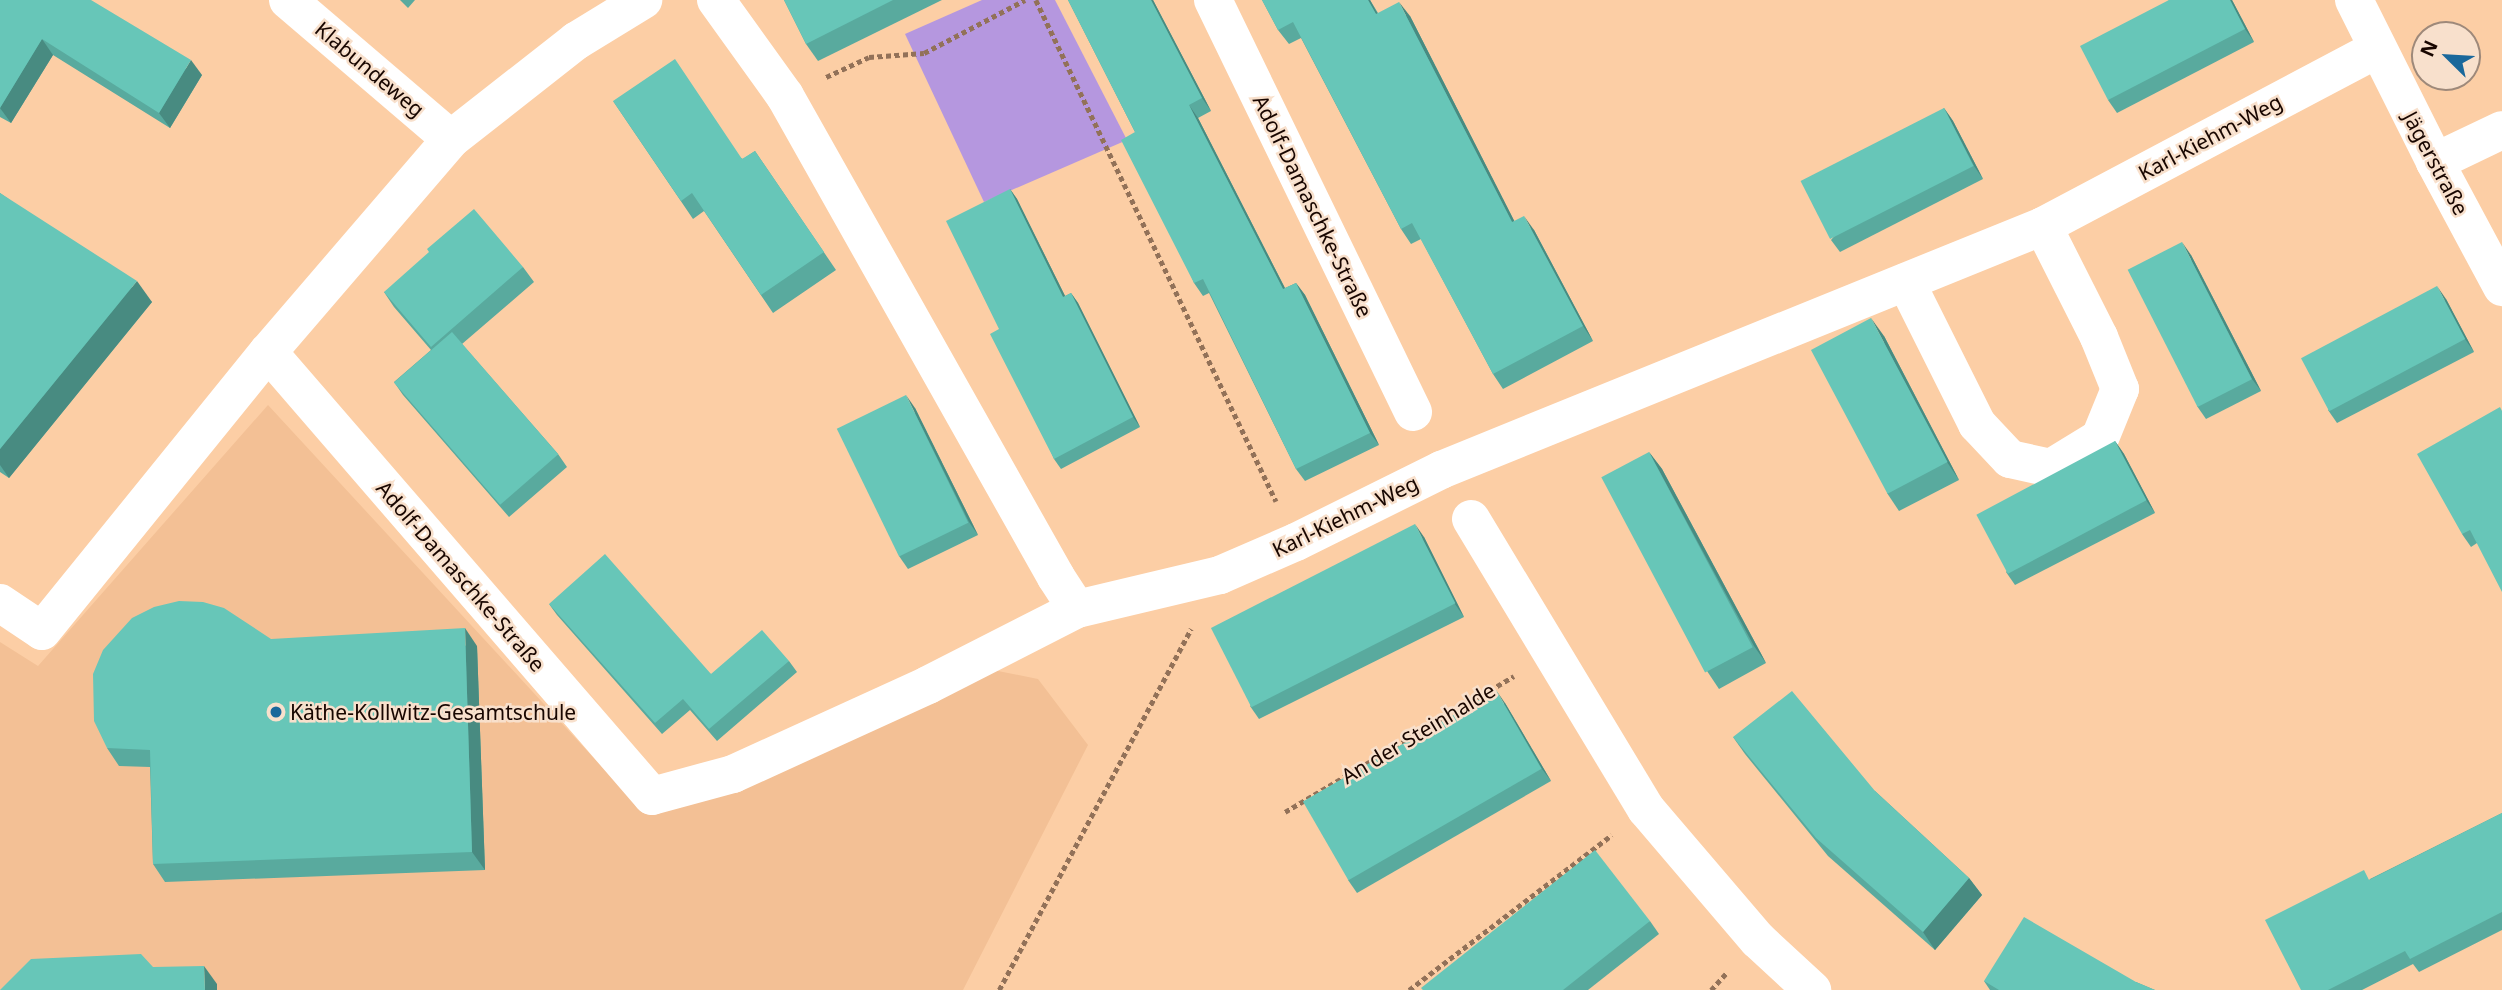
<!DOCTYPE html>
<html>
<head>
<meta charset="utf-8">
<style>
	body { margin:0 }
	#map { position:relative; width:2502px; height:990px; overflow:hidden; background:#fccea5; font-family:"Noto Sans",sans-serif }
	div>[style] { position:absolute }
	.built>* { inset:0; background:#f3c095 }
	.green>* { inset:0; background:#b597df }
	.path>* { height:4.5px; margin-top:-2.25px; transform-origin:0; background:repeating-linear-gradient(90deg,#927158 0 5px,transparent 0 8.5px) }
	.minor>* { height:38px; margin:-19px; padding:0 19px; transform-origin:19px; border-radius:19px; background:#fff }
	.tertiary>* { height:38px; margin:-19px; padding:0 19px; transform-origin:19px; border-radius:19px; background:#fff }
	.wall>* { inset:0; background:#59aa9e }
	.shaded-wall>* { inset:0; background:#488b81 }
	.building>* { inset:0; background:#67c6b8; transform-origin:0 0 }
	.dots>* { width:19px; height:19px; translate:-50% -50%; box-sizing:border-box; border:4px solid #f8e0cc; border-radius:50% }
	span { translate:-50% -50%; white-space:nowrap; text-align:center; line-height:1.15; -webkit-text-stroke:5px #f8e0cc; paint-order:stroke }
	.street-label { font-size:21px; color:#180600 }
	.poi-label { font-size:21px; color:#180600 }
	.left { translate:0 -50%; text-align:left }
	.north { position:absolute; left:2411px; top:21px; width:70px; height:70px; box-sizing:border-box; background:#f8e0cc; border:2px solid #9e897a; border-radius:50%; rotate:294deg; font-size:19px; font-weight:700; line-height:28px; text-align:center; color:#180600 }
	.north::after { content:''; display:block; margin:auto; width:24px; height:32px; background:#1a689b; clip-path:polygon(50% 0,100% 100%,50% 72%,0 100%) }
</style>
</head>
<body>
<div id="map">
	<div class="built">
		<div style="clip-path:polygon(268px 405px,639px 807px,958px 663px,1038px 679px,1088px 745px,963px 990px,0 990px,0 642px,38px 666px)"></div>
	</div>
	<div class="green">
		<div style="clip-path:polygon(982px 0,1055px 0,1127px 140px,984px 202px,905px 34px)"></div>
	</div>
	<div class="path">
		<div style="left:1036px;top:0;width:556px;rotate:64.4deg"></div>
		<div style="left:826px;top:77px;width:47px;rotate:-24.9deg"></div>
		<div style="left:869px;top:57px;width:55px;rotate:-4.2deg"></div>
		<div style="left:924px;top:53px;width:114px;rotate:-27.7deg"></div>
		<div style="left:1285px;top:812px;width:266px;rotate:-30.7deg"></div>
		<div style="left:999px;top:990px;width:409px;rotate:-62deg"></div>
		<div style="left:1409px;top:990px;width:255px;rotate:-37.4deg"></div>
		<div style="left:1711px;top:990px;width:25px;rotate:-48deg"></div>
	</div>
	<div class="minor">
		<div style="left:288px;top:0;width:214px;rotate:40.5deg"></div>
		<div style="left:716px;top:0;width:118px;rotate:54.3deg"></div>
		<div style="left:785px;top:96px;width:552px;rotate:60.6deg"></div>
		<div style="left:1056px;top:577px;width:38px;rotate:57deg"></div>
		<div style="left:1213px;top:0;width:458px;rotate:64.1deg"></div>
		<div style="left:2435px;top:162px;width:74px;rotate:-25.5deg"></div>
		<div style="left:1906px;top:282px;width:159px;rotate:63.4deg"></div>
		<div style="left:1977px;top:424px;width:48px;rotate:46.7deg"></div>
		<div style="left:2010px;top:459px;width:42px;rotate:12.4deg"></div>
		<div style="left:2051px;top:468px;width:57px;rotate:-31.5deg"></div>
		<div style="left:2100px;top:438px;width:53px;rotate:-67.8deg"></div>
		<div style="left:2120px;top:389px;width:56px;rotate:-112deg"></div>
		<div style="left:2099px;top:337px;width:124px;rotate:-116.8deg"></div>
		<div style="left:268px;top:352px;width:587px;rotate:49.14deg"></div>
		<div style="left:652px;top:796px;width:84px;rotate:-15.2deg"></div>
		<div style="left:733px;top:774px;width:214px;rotate:-24.5deg"></div>
		<div style="left:928px;top:685px;width:167px;rotate:-27deg"></div>
		<div style="left:1077px;top:609px;width:147px;rotate:-13.4deg"></div>
		<div style="left:1220px;top:575px;width:83px;rotate:-23.5deg"></div>
		<div style="left:1296px;top:542px;width:162px;rotate:-26.4deg"></div>
		<div style="left:1441px;top:470px;width:650px;rotate:-22.06deg"></div>
		<div style="left:2043px;top:226px;width:378px;rotate:-27.9deg"></div>
		<div style="left:1471px;top:519px;width:339px;rotate:58.9deg"></div>
		<div style="left:1646px;top:809px;width:172px;rotate:49.5deg"></div>
		<div style="left:1758px;top:940px;width:74px;rotate:42.8deg"></div>
		<div style="left:0;top:603px;width:50px;rotate:33.7deg"></div>
		<div style="left:42px;top:631px;width:359px;rotate:-51deg"></div>
		<div style="left:268px;top:352px;width:281px;rotate:-49.3deg"></div>
		<div style="left:451px;top:139px;width:159px;rotate:-38.1deg"></div>
		<div style="left:576px;top:41px;width:79px;rotate:-31.5deg"></div>
	</div>
	<div class="tertiary">
		<div style="left:2354px;top:0;width:181px;rotate:63.4deg"></div>
		<div style="left:2435px;top:162px;width:142px;rotate:61.8deg"></div>
	</div>
	<div class="wall">
		<div style="clip-path:polygon(0 0,202px 75px,170px 128px,53px 55px,11px 123px,0 117px)"></div>
		<div style="clip-path:polygon(400px 0,415px 0,408px 8px)"></div>
		<div style="clip-path:polygon(784px 0,942px 0,818px 61px,806px 44px)"></div>
		<div style="clip-path:polygon(1068px 0,1153px 0,1211px 111px,1198px 118px,1285px 288px,1296px 283px,1305px 295px,1379px 445px,1305px 481px,1296px 469px,1209px 293px,1203px 296px,1194px 283px,1135px 132px)"></div>
		<div style="clip-path:polygon(1262px 0,1370px 0,1378px 13px,1410px 16px,1514px 221px,1534px 230px,1593px 341px,1503px 389px,1493px 374px,1421px 239px,1411px 244px,1401px 229px,1301px 38px,1289px 44px,1278px 30px)"></div>
		<div style="clip-path:polygon(2169px 0,2232px 0,2254px 42px,2117px 113px,2108px 100px)"></div>
		<div style="clip-path:polygon(613px 101px,743px 159px,755px 151px,836px 270px,773px 313px,704px 211px,693px 219px)"></div>
		<div style="clip-path:polygon(1944px 108px,1953px 121px,1983px 179px,1840px 252px,1831px 240px)"></div>
		<div style="clip-path:polygon(1010px 189px,1017px 199px,1065px 296px,1071px 293px,1078px 303px,1140px 427px,1061px 469px,1054px 459px,999px 329px)"></div>
		<div style="clip-path:polygon(0 193px,152px 302px,9px 478px,0 472px)"></div>
		<div style="clip-path:polygon(2191px 255px,2261px 391px,2206px 419px,2197px 406px)"></div>
		<div style="clip-path:polygon(523px 267px,534px 282px,462px 344px,558px 454px,567px 467px,509px 517px,403px 395px,394px 382px,431px 350px,394px 307px,384px 292px)"></div>
		<div style="clip-path:polygon(2446px 299px,2474px 352px,2337px 423px,2328px 410px)"></div>
		<div style="clip-path:polygon(1884px 336px,1959px 480px,1899px 511px,1887px 493px)"></div>
		<div style="clip-path:polygon(915px 408px,978px 535px,908px 569px,899px 556px)"></div>
		<div style="clip-path:polygon(2502px 411px,2477px 543px,2471px 547px,2462px 534px)"></div>
		<div style="clip-path:polygon(2115px 441px,2124px 454px,2155px 513px,2015px 585px,2006px 572px)"></div>
		<div style="clip-path:polygon(1649px 452px,1662px 469px,1766px 663px,1719px 689px,1707px 671px)"></div>
		<div style="clip-path:polygon(1424px 537px,1464px 617px,1259px 719px,1250px 706px)"></div>
		<div style="clip-path:polygon(549px 604px,711px 674px,789px 661px,797px 672px,717px 741px,690px 710px,662px 734px,557px 615px)"></div>
		<div style="clip-path:polygon(271px 639px,477px 646px,485px 870px,165px 882px,153px 864px,150px 767px,119px 766px,107px 748px)"></div>
		<div style="clip-path:polygon(1505px 703px,1551px 781px,1357px 893px,1348px 880px)"></div>
		<div style="clip-path:polygon(1733px 737px,1875px 791px,1969px 878px,1982px 895px,1935px 950px,1828px 856px,1745px 754px)"></div>
		<div style="clip-path:polygon(2502px 813px,2502px 930px,2419px 972px,2413px 964px,2362px 990px,2301px 990px,2370px 879px)"></div>
		<div style="clip-path:polygon(1650px 921px,1659px 934px,1588px 990px,1422px 990px)"></div>
		<div style="clip-path:polygon(1984px 981px,2136px 982px,2155px 990px,1990px 990px)"></div>
	</div>
	<div class="shaded-wall">
		<div style="clip-path:polygon(1151px 0,1153px 0,1211px 111px,1202px 98px)"></div>
		<div style="clip-path:polygon(1368px 0,1370px 0,1386px 29px,1376px 14px)"></div>
		<div style="clip-path:polygon(2230px 0,2232px 0,2254px 42px,2245px 29px)"></div>
		<div style="clip-path:polygon(1399px 2px,1410px 16px,1522px 236px,1512px 222px)"></div>
		<div style="clip-path:polygon(42px 39px,53px 55px,11px 123px,0 108px)"></div>
		<div style="clip-path:polygon(191px 60px,202px 75px,170px 128px,159px 113px)"></div>
		<div style="clip-path:polygon(1189px 105px,1198px 118px,1292px 302px,1283px 289px)"></div>
		<div style="clip-path:polygon(1944px 108px,1953px 121px,1983px 179px,1974px 166px)"></div>
		<div style="clip-path:polygon(1010px 189px,1017px 199px,1070px 306px,1063px 297px)"></div>
		<div style="clip-path:polygon(1524px 216px,1534px 230px,1593px 341px,1583px 326px)"></div>
		<div style="clip-path:polygon(2182px 242px,2191px 255px,2261px 391px,2252px 379px)"></div>
		<div style="clip-path:polygon(137px 281px,152px 302px,9px 478px,0 465px,0 449px)"></div>
		<div style="clip-path:polygon(1296px 283px,1305px 295px,1379px 445px,1370px 433px)"></div>
		<div style="clip-path:polygon(2437px 286px,2446px 299px,2474px 352px,2465px 339px)"></div>
		<div style="clip-path:polygon(1071px 293px,1078px 303px,1140px 427px,1133px 417px)"></div>
		<div style="clip-path:polygon(1871px 318px,1884px 336px,1959px 480px,1947px 462px)"></div>
		<div style="clip-path:polygon(906px 395px,915px 408px,978px 535px,969px 522px)"></div>
		<div style="clip-path:polygon(2115px 441px,2124px 454px,2155px 513px,2146px 500px)"></div>
		<div style="clip-path:polygon(1649px 452px,1662px 469px,1766px 663px,1754px 646px)"></div>
		<div style="clip-path:polygon(1415px 524px,1424px 537px,1464px 617px,1455px 604px)"></div>
		<div style="clip-path:polygon(465px 628px,477px 646px,485px 870px,472px 852px)"></div>
		<div style="clip-path:polygon(1496px 690px,1505px 703px,1551px 781px,1542px 769px)"></div>
		<div style="clip-path:polygon(1969px 878px,1982px 895px,1935px 950px,1923px 932px)"></div>
		<div style="clip-path:polygon(204px 966px,217px 984px,217px 990px,205px 990px)"></div>
	</div>
	<div class="building">
		<div style="clip-path:polygon(0 0,91px 0,191px 60px,159px 113px,42px 39px,0 108px)"></div>
		<div style="clip-path:polygon(784px 0,893px 0,806px 44px)"></div>
		<div style="clip-path:polygon(1068px 0,1151px 0,1202px 98px,1189px 105px,1283px 289px,1296px 283px,1370px 433px,1296px 469px,1203px 279px,1194px 283px,1121px 140px,1135px 132px)"></div>
		<div style="clip-path:polygon(1262px 0,1368px 0,1376px 14px,1399px 2px,1512px 222px,1524px 216px,1583px 326px,1493px 374px,1412px 223px,1401px 229px,1293px 22px,1278px 30px)"></div>
		<div style="clip-path:polygon(2169px 0,2230px 0,2245px 29px,2108px 100px,2080px 46px)"></div>
		<div style="clip-path:polygon(675px 59px,742px 159px,755px 151px,824px 252px,761px 295px,692px 193px,681px 201px,613px 101px)"></div>
		<div style="left:1944px;top:108px;width:65px;height:161px;rotate:63deg"></div>
		<div style="clip-path:polygon(1010px 189px,1063px 297px,1071px 293px,1133px 417px,1054px 459px,990px 334px,999px 329px,946px 221px)"></div>
		<div style="clip-path:polygon(0 193px,137px 281px,0 449px)"></div>
		<div style="clip-path:polygon(474px 209px,523px 267px,431px 347px,384px 292px,429px 252px,427px 249px)"></div>
		<div style="left:2182px;top:242px;width:154px;height:61px;rotate:63deg"></div>
		<div style="left:2437px;top:286px;width:60px;height:154px;rotate:62deg"></div>
		<div style="left:1871px;top:318px;width:163px;height:68px;rotate:62deg"></div>
		<div style="left:452px;top:332px;width:162px;height:77px;rotate:49deg"></div>
		<div style="left:906px;top:395px;width:142px;height:77px;rotate:64deg"></div>
		<div style="clip-path:polygon(2500px 407px,2502px 411px,2502px 592px,2470px 530px,2462px 534px,2417px 454px)"></div>
		<div style="left:2115px;top:441px;width:67px;height:157px;rotate:62deg"></div>
		<div style="left:1649px;top:452px;width:221px;height:54px;rotate:62deg"></div>
		<div style="left:1415px;top:524px;width:89px;height:229px;rotate:63deg"></div>
		<div style="clip-path:polygon(605px 554px,711px 674px,762px 630px,789px 661px,709px 729px,683px 699px,655px 723px,549px 604px)"></div>
		<div style="clip-path:polygon(179px 601px,203px 602px,224px 608px,271px 639px,465px 628px,472px 852px,153px 864px,150px 750px,107px 748px,94px 721px,93px 674px,103px 650px,132px 618px,154px 607px)"></div>
		<div style="left:1496px;top:690px;width:91px;height:223px;rotate:60deg"></div>
		<div style="clip-path:polygon(1792px 691px,1875px 791px,1969px 878px,1923px 932px,1816px 838px,1733px 737px)"></div>
		<div style="clip-path:polygon(2502px 813px,2502px 912px,2410px 959px,2405px 951px,2328px 990px,2301px 990px,2265px 920px,2364px 870px,2369px 880px)"></div>
		<div style="clip-path:polygon(1595px 850px,1650px 921px,1563px 990px,1423px 990px,1421px 988px)"></div>
		<div style="clip-path:polygon(2024px 917px,2136px 982px,2155px 990px,1999px 990px,1984px 981px)"></div>
		<div style="clip-path:polygon(141px 954px,153px 967px,204px 966px,205px 990px,0 990px,31px 959px)"></div>
	</div>
	<div class="dots">
		<div style="left:276px;top:712px;background:#1a689b"></div>
	</div>
	<div class="street-label">
		<span style="left:370px;top:69px;rotate:40deg">Klabundeweg</span>
		<span style="left:2210px;top:137px;rotate:-28deg">Karl-Kiehm-Weg</span>
		<span style="left:2436px;top:163px;rotate:62deg">Jägerstraße</span>
		<span style="left:1313px;top:206px;rotate:64deg">Adolf-Damaschke-Straße</span>
		<span style="left:1345px;top:516px;rotate:-26deg">Karl-Kiehm-Weg</span>
		<span style="left:461px;top:576px;rotate:49deg">Adolf-Damaschke-Straße</span>
		<span style="left:1418px;top:733px;rotate:-31deg">An der Steinhalde</span>
	</div>
	<div class="poi-label">
		<span class="left" style="left:290px;top:712px">Käthe-Kollwitz-Gesamtschule</span>
	</div>
	<div class="north">N</div>
</div>
</body>
</html>
